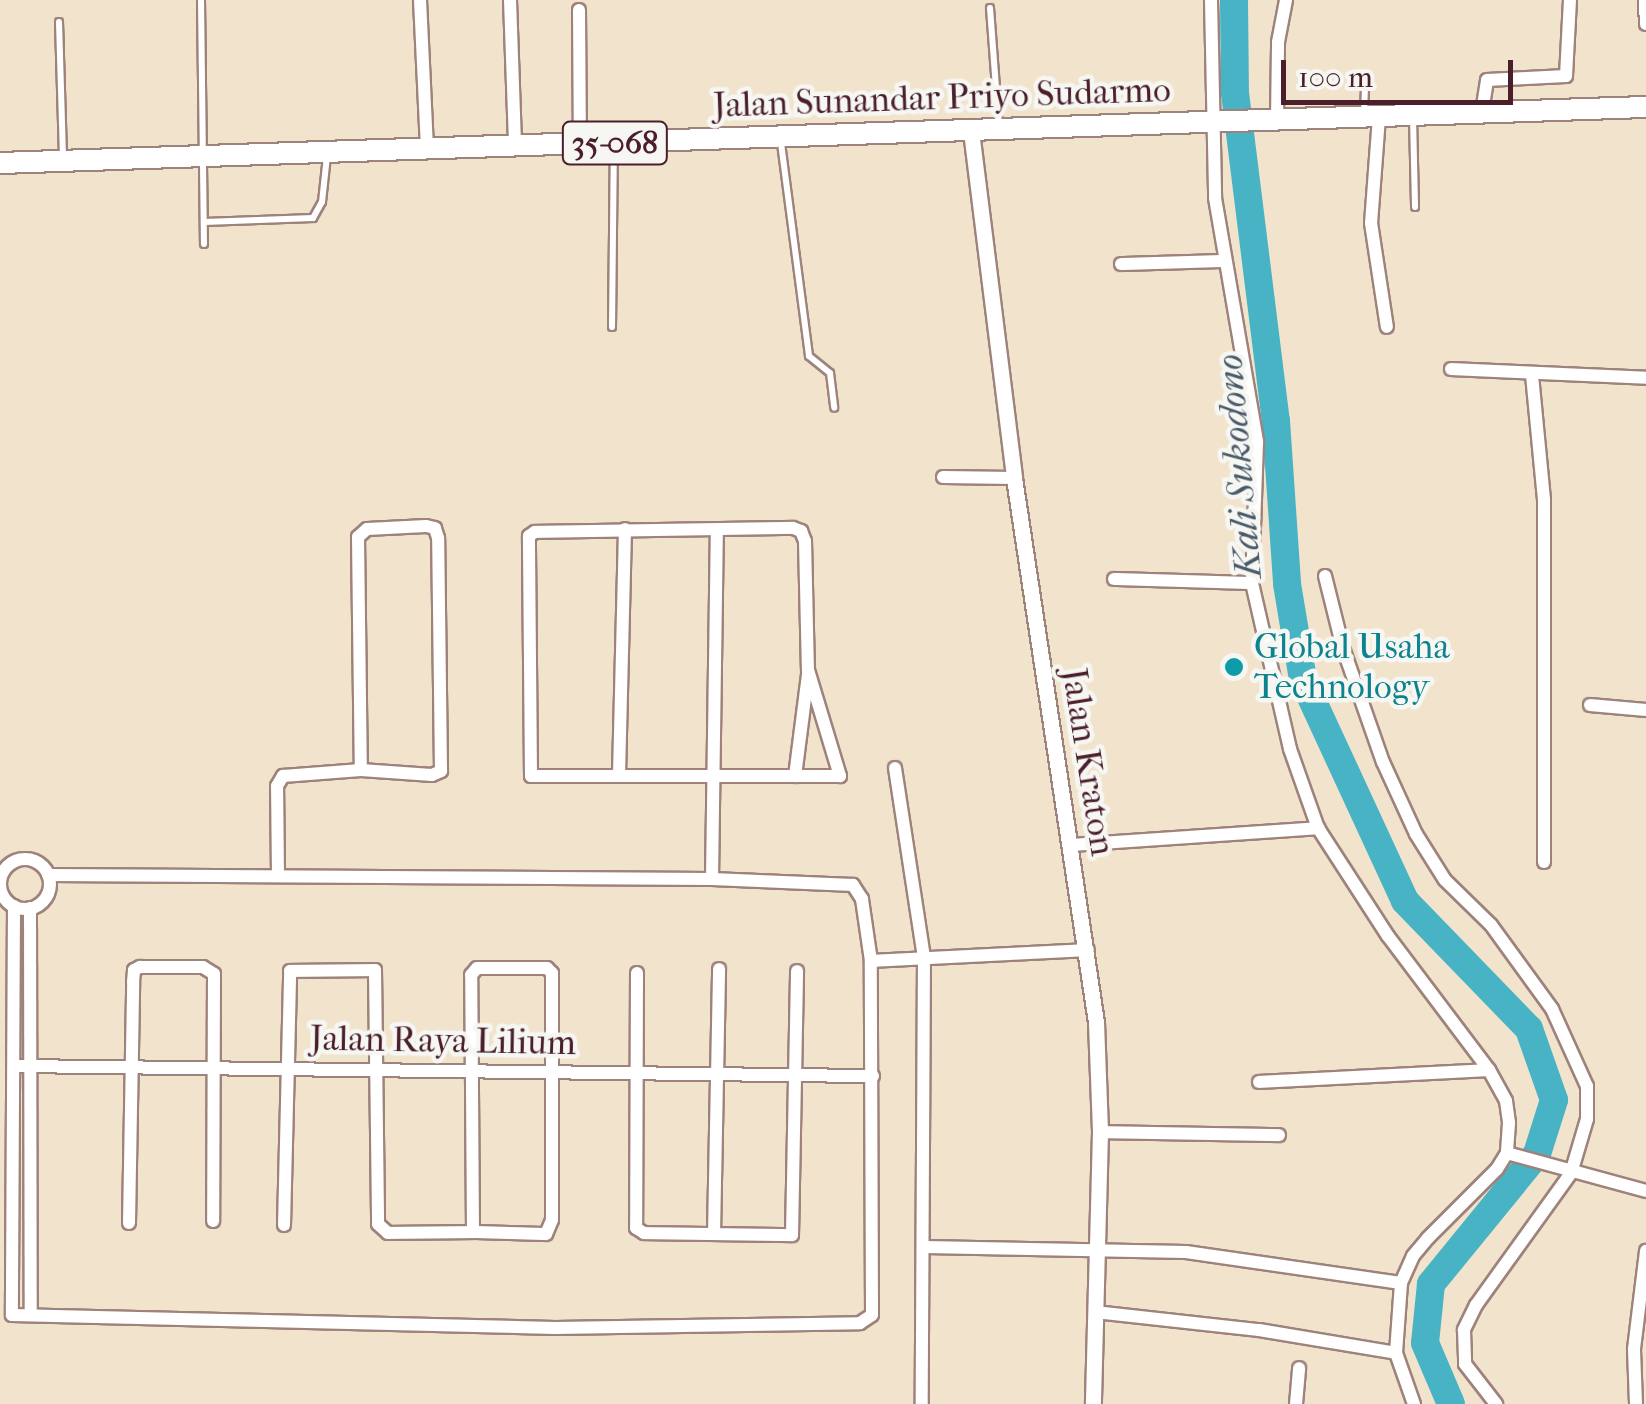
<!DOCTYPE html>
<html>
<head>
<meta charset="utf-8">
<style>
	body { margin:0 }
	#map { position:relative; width:1646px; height:1404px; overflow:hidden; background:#f2e4cc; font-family:"IM FELL French Canon",serif }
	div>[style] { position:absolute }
	.river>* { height:28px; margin:-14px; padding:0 14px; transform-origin:14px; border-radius:14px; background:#47b3c5 }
	.roads { filter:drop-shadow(2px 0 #9e827c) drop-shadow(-2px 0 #9e827c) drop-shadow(0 2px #9e827c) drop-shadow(0 -2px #9e827c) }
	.service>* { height:6px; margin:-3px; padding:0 3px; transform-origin:3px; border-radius:3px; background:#fff }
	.minor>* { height:12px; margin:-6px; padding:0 6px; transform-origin:6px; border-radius:6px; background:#fff }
	.minor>.ring { margin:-6px; padding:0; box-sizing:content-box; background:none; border:12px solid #fff; border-radius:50% }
	.tertiary>* { height:15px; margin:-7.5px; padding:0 7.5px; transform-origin:7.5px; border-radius:7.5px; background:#fff }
	.primary>* { height:20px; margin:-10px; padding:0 10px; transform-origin:10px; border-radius:10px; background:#fff }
	.dots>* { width:28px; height:28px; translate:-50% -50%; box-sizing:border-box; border:5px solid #f6f6f2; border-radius:50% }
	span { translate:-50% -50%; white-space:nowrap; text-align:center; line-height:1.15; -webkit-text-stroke:9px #f6f6f2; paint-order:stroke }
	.shield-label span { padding:2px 8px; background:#f6f6f2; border:2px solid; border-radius:8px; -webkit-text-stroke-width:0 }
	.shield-label { font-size:32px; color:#4a1f2b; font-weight:700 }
	.street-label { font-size:35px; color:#4a1f2b }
	.culture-label { font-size:35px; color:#0d838f }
	.left { translate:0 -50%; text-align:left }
	.water-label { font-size:38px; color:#495a69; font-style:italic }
	.scale { position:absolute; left:1281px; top:60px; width:232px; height:45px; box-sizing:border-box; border:5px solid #4a1f2b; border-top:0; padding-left:12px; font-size:30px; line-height:35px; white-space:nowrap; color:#4a1f2b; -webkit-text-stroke:8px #f6f6f2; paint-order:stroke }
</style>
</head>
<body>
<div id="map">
	<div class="river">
		<div style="left:1234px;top:0;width:93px;rotate:89.4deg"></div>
		<div style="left:1235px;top:93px;width:331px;rotate:82.9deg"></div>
		<div style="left:1276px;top:421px;width:163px;rotate:86.1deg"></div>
		<div style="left:1287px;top:584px;width:97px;rotate:80.5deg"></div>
		<div style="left:1303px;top:680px;width:243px;rotate:65.2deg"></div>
		<div style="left:1405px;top:901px;width:178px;rotate:45.9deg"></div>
		<div style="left:1529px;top:1029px;width:75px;rotate:70.6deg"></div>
		<div style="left:1554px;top:1100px;width:57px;rotate:107.5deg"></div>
		<div style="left:1537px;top:1154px;width:168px;rotate:129.2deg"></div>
		<div style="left:1431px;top:1284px;width:59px;rotate:95.8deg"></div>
		<div style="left:1425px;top:1343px;width:66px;rotate:66.9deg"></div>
	</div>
	<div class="roads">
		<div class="service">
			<div style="left:201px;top:0;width:244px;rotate:89.3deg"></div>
			<div style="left:990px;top:8px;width:119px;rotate:85.7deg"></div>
			<div style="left:59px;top:22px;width:137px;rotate:88.3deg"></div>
			<div style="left:1364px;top:115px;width:24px;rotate:-88deg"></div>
			<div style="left:1413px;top:117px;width:90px;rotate:88.7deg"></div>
			<div style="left:781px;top:143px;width:215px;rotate:82.5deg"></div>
			<div style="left:809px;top:356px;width:27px;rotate:39deg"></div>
			<div style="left:830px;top:373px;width:35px;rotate:83deg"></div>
			<div style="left:204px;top:222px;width:109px;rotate:-2.1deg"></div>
			<div style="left:313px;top:218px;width:18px;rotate:-61deg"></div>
			<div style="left:322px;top:202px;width:46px;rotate:-83.8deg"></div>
			<div style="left:612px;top:327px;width:182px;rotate:-89.4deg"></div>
		</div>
		<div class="minor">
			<div style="left:420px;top:0;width:146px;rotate:87.3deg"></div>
			<div style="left:510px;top:0;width:145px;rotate:88deg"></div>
			<div style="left:1211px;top:0;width:198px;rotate:88.8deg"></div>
			<div style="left:1215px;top:198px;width:248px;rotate:80.2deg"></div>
			<div style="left:1257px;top:442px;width:141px;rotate:92deg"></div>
			<div style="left:1252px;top:583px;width:170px;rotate:77.1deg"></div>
			<div style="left:1290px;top:749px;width:84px;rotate:70.5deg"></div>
			<div style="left:1318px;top:828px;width:129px;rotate:57.1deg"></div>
			<div style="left:1388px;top:936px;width:168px;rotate:53deg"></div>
			<div style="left:1489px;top:1070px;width:35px;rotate:61deg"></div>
			<div style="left:1506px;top:1101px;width:22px;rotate:82deg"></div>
			<div style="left:1509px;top:1123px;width:30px;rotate:94deg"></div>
			<div style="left:1507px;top:1153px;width:19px;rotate:122deg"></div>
			<div style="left:1497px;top:1169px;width:98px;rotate:135deg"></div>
			<div style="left:1428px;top:1238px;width:23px;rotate:130deg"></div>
			<div style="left:1413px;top:1256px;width:30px;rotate:114deg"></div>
			<div style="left:1401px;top:1283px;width:70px;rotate:94.1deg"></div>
			<div style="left:1396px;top:1353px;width:54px;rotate:70.6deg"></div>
			<div style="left:1645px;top:0;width:24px;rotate:88deg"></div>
			<div style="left:579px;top:10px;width:134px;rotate:89.6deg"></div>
			<div style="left:1482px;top:112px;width:32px;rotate:-81deg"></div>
			<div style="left:1487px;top:80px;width:79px;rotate:-2.9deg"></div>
			<div style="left:1566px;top:76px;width:76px;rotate:-87deg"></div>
			<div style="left:1379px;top:117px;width:106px;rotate:94.3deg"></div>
			<div style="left:1371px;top:223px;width:105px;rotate:81.3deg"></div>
			<div style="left:1277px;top:118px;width:76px;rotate:-89.2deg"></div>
			<div style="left:1278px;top:42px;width:43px;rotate:-79.2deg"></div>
			<div style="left:1121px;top:264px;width:103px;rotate:-1.7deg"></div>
			<div style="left:1451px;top:369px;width:195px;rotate:2.6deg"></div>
			<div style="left:1532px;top:375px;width:126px;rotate:84.5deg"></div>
			<div style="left:1544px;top:500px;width:362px;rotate:90deg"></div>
			<div style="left:943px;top:477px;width:71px;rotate:0.8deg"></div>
			<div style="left:793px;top:528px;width:9px;rotate:21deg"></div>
			<div style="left:801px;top:531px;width:11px;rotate:68deg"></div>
			<div style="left:805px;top:541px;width:129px;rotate:88.7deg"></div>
			<div style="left:808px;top:670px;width:111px;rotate:73.2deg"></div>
			<div style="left:840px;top:776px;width:309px;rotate:180deg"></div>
			<div style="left:531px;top:776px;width:240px;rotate:-90.5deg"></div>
			<div style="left:529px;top:536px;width:7px;rotate:-34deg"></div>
			<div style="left:535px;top:532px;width:258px;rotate:-0.9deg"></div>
			<div style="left:1325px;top:576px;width:74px;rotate:76deg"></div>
			<div style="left:1343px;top:648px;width:121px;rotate:70.7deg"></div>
			<div style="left:1383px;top:762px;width:79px;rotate:65.4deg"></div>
			<div style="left:1416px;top:834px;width:54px;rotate:57.8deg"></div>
			<div style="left:1445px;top:880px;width:64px;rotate:44.4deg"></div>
			<div style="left:1491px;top:925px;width:104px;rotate:54deg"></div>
			<div style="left:1552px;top:1009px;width:85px;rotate:65.6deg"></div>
			<div style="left:1587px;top:1086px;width:33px;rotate:90deg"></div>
			<div style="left:1587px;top:1119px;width:56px;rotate:106.5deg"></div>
			<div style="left:1571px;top:1173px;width:163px;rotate:125.7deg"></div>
			<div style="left:1476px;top:1305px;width:28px;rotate:116deg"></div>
			<div style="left:1464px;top:1330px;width:34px;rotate:88deg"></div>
			<div style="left:1465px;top:1364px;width:51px;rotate:52.2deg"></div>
			<div style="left:1114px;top:579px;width:138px;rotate:1.7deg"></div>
			<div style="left:1590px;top:705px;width:56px;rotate:5.1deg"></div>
			<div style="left:895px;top:768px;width:191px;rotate:81.3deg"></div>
			<div style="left:924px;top:957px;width:447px;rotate:90.3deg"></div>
			<div style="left:619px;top:775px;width:246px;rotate:-88.6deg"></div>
			<div style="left:795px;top:776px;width:103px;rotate:-82.7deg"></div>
			<div style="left:1070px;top:845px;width:249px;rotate:-3.9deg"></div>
			<div class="ring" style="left:0;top:859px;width:38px;height:38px"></div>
			<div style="left:278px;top:876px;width:90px;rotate:-90.6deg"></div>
			<div style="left:277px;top:786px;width:12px;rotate:-59deg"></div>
			<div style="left:283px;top:776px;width:78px;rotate:-4.4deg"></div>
			<div style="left:361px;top:770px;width:71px;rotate:4deg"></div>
			<div style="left:432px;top:775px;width:10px;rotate:-24deg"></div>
			<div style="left:441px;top:771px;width:233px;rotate:-90.7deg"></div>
			<div style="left:438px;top:538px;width:10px;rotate:-107deg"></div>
			<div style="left:435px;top:528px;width:9px;rotate:-167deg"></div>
			<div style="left:426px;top:526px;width:59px;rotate:177.1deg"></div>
			<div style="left:367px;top:529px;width:12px;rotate:138deg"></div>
			<div style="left:358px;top:537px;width:233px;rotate:89.3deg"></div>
			<div style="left:712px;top:879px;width:348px;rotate:-89.2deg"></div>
			<div style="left:14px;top:906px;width:409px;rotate:90.3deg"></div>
			<div style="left:12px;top:1315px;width:543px;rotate:1.37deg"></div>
			<div style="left:555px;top:1328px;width:305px;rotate:-0.9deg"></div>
			<div style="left:860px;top:1323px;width:14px;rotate:-34deg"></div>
			<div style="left:872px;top:1315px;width:354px;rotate:-90.2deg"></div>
			<div style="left:871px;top:961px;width:63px;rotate:-98.3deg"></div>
			<div style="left:862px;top:899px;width:17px;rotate:-123deg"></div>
			<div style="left:853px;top:885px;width:141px;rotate:-177.6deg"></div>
			<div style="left:712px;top:879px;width:664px;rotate:-179.65deg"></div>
			<div style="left:30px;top:908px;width:407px;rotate:89.9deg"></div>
			<div style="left:871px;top:961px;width:217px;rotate:-2.9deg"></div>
			<div style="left:477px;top:968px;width:70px"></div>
			<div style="left:547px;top:968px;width:7px;rotate:45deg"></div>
			<div style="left:552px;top:973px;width:247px;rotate:90deg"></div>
			<div style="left:552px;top:1220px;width:15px;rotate:113deg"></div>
			<div style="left:546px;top:1234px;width:73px;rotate:-178.4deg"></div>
			<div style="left:473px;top:1232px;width:257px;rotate:-90.4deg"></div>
			<div style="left:471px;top:975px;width:9px;rotate:-49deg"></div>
			<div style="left:637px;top:973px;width:255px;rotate:90.2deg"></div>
			<div style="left:636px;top:1228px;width:9px;rotate:32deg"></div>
			<div style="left:644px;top:1233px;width:148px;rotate:0.8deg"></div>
			<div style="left:792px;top:1235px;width:264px;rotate:-88.9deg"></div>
			<div style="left:14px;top:1066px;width:859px;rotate:0.67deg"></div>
			<div style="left:1259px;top:1082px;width:230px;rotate:-3deg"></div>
			<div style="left:1100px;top:1132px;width:179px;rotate:1deg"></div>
			<div style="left:1507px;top:1153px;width:144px;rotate:15.3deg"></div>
			<div style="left:129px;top:1223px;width:241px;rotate:-89deg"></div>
			<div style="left:133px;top:982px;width:12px;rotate:-85deg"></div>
			<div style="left:134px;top:970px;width:7px;rotate:-27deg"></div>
			<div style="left:140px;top:967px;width:63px"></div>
			<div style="left:203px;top:967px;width:13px;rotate:32deg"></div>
			<div style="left:214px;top:974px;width:247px;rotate:90.2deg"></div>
			<div style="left:284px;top:1225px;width:254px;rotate:-88.6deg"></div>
			<div style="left:290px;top:971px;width:85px;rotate:-0.7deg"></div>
			<div style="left:375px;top:970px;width:254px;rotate:89.3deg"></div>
			<div style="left:378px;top:1224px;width:13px;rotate:42deg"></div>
			<div style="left:388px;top:1233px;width:85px;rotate:-0.7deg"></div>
			<div style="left:714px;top:1234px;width:265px;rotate:-88.9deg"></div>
			<div style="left:925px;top:1247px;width:261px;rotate:1.1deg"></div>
			<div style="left:1186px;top:1252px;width:217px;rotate:8.2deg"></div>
			<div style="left:1095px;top:1312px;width:165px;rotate:6.3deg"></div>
			<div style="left:1259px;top:1330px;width:139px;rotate:9.5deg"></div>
			<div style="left:1296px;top:1404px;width:36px;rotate:-85deg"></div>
			<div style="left:1636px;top:1404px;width:55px;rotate:-92.1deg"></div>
			<div style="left:1634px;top:1349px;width:99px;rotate:-83deg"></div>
		</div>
		<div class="tertiary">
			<div style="left:971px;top:131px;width:350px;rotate:82.9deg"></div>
			<div style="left:1014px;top:478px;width:550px;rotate:81.43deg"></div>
			<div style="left:1096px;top:1022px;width:110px;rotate:87.9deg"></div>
			<div style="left:1100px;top:1132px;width:272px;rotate:91.5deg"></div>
		</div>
		<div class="primary">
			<div style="left:0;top:163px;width:1647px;rotate:-1.95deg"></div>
		</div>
	</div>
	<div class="dots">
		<div style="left:1234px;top:667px;background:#0f9aa8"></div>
	</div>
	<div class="shield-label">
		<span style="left:615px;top:143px">35-068</span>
	</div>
	<div class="street-label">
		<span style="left:942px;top:98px;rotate:-2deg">Jalan Sunandar Priyo Sudarmo</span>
		<span style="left:1088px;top:762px;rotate:81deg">Jalan Kraton</span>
		<span style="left:443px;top:1041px;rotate:1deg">Jalan Raya Lilium</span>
	</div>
	<div class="culture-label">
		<span class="left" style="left:1254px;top:667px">Global Usaha<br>Technology</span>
	</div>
	<div class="water-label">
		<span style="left:1239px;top:466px;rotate:-95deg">Kali Sukodono</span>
	</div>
	<div class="scale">100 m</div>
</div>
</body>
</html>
